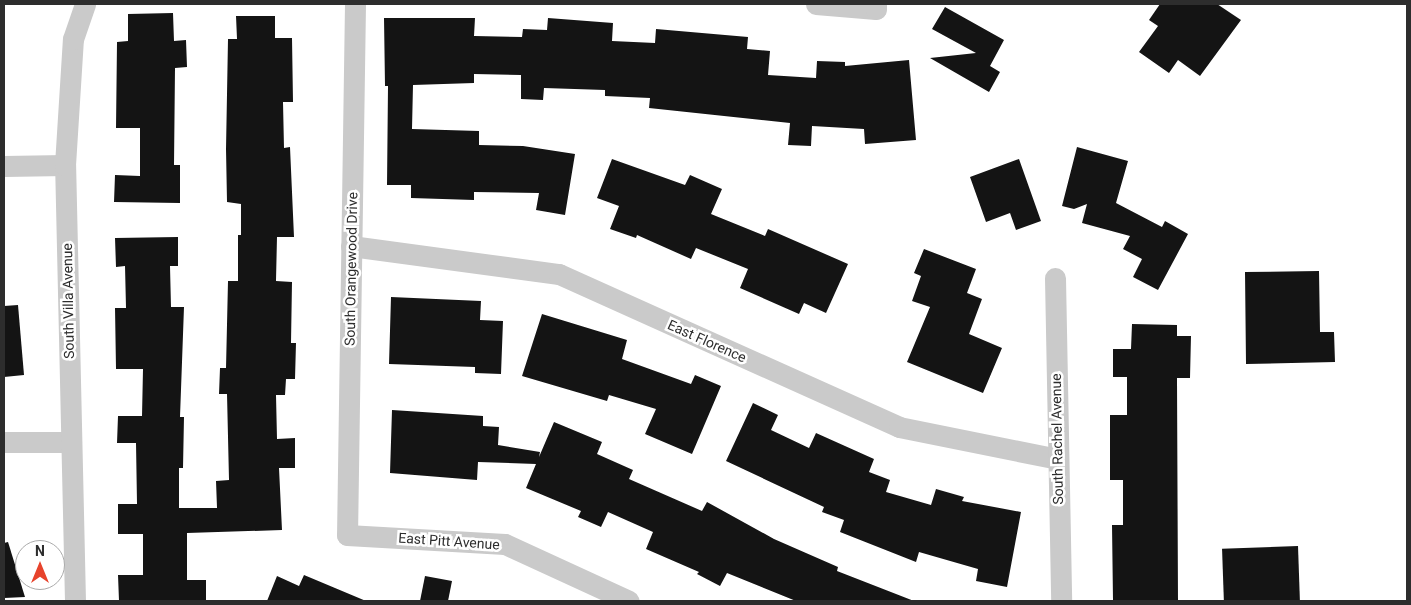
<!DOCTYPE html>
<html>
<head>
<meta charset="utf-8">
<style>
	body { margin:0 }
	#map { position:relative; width:1411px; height:605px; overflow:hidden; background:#fff; font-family:Roboto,sans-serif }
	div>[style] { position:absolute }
	.building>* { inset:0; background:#141414; transform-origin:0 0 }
	.street>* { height:21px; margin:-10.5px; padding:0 10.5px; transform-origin:10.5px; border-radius:10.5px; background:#cacaca }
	span { translate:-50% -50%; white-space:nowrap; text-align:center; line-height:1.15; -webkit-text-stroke:5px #fff; paint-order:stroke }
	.street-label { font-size:14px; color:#2d2d2d }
	.frame { position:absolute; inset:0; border:5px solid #2d2d2d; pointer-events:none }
	.north { position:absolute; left:15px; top:540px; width:50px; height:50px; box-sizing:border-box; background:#fff; border:1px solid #ababab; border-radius:50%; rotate:0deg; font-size:14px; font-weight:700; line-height:20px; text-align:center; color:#2d2d2d }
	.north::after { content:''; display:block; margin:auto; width:18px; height:22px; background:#e7432c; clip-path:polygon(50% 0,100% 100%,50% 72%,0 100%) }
</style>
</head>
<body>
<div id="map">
	<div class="building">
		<div style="clip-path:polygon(1160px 4px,1217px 4px,1241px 20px,1200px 76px,1178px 60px,1169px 73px,1139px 52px,1158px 26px,1149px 20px)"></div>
		<div style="clip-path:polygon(945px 7px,1004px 40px,990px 66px,1000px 72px,989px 92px,930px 58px,976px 53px,932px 29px)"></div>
		<div style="clip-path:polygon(173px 13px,174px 41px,186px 40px,187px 67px,175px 68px,174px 165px,180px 165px,180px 203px,114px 202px,115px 175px,140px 176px,140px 128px,116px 128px,117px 42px,128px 41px,128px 14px)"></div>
		<div style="clip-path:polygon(236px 16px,275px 16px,275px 38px,292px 38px,293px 102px,283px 102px,284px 148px,290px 147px,294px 237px,277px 237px,276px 281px,292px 282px,291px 343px,296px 343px,295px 379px,286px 379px,285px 395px,276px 395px,277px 439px,295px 438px,295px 468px,279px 468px,282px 530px,187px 533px,187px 580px,206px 580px,206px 601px,119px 601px,118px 575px,143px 575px,143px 534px,118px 534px,118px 504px,137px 504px,136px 443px,117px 443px,118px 416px,142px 416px,143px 369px,116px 369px,115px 308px,126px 308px,125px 266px,116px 267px,115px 238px,178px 237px,178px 266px,170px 266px,171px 307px,184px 307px,180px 417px,184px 417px,183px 468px,179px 468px,179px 508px,217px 508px,216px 481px,229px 480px,227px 394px,219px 394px,220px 368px,226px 368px,228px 281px,238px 281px,238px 235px,241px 235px,241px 204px,227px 202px,226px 149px,228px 39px,237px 39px)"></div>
		<div style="clip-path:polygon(384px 18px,475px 18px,474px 36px,522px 37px,523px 29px,547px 30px,548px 18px,613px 23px,612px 41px,655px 43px,656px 29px,748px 37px,747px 49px,770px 51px,768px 75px,816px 78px,817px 61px,845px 62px,845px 66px,909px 60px,916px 140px,865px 144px,864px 129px,812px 126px,811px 146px,788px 145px,790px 123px,649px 108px,650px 98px,605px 96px,605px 90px,544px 88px,543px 100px,521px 99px,521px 75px,474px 74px,474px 83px,413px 85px,412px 129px,479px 131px,479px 145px,523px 146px,575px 154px,565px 215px,536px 210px,539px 193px,474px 192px,474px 200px,411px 198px,411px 185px,387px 185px,388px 86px,385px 86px)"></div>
		<div style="clip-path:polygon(1077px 147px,1128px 161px,1116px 203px,1162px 227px,1165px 221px,1188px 234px,1158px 290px,1133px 277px,1142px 259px,1123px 249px,1130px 236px,1082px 223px,1087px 204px,1074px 209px,1062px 206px)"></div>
		<div style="clip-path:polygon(612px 159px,685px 185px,690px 175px,722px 189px,711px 214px,765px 236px,768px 229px,848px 264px,826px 313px,804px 303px,799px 314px,740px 288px,748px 269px,696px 248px,691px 259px,637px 235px,636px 238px,610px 229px,619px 206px,597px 198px)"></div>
		<div style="clip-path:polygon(1019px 159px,1041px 221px,1016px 230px,1010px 213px,986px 222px,970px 177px)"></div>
		<div style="clip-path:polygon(924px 249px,976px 269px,967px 293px,982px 299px,969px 334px,1002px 348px,983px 393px,907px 362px,930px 307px,912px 301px,921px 276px,914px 273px)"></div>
		<div style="clip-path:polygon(1319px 271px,1320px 332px,1334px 332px,1335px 362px,1246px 364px,1245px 272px)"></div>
		<div style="clip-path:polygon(391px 297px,481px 301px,480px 320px,503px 321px,501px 374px,475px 373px,475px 367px,389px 364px)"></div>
		<div style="clip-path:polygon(18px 305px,24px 375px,4px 377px,4px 306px)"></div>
		<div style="clip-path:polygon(542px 314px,627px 340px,622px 359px,691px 384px,695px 375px,721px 386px,692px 454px,645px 434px,656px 409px,609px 395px,607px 401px,522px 376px)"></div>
		<div style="clip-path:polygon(1132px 324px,1177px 325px,1177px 336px,1191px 336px,1190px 378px,1177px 378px,1178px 601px,1113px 601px,1112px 525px,1123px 525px,1123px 480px,1110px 480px,1110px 415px,1127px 415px,1127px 377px,1113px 377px,1113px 349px,1131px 349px)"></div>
		<div style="clip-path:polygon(753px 403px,778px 415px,771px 430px,809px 448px,816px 433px,874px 459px,869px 472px,890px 480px,886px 492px,931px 505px,936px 489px,964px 497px,962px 501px,1021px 512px,1007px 587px,976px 581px,978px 569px,919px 552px,916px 562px,840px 532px,844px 520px,822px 512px,824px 507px,726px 461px)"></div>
		<div style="clip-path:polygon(392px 410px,483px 416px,483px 426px,499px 427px,498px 445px,540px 452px,539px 457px,554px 422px,602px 442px,597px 454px,633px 470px,629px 479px,702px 511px,707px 502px,774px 539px,838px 567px,837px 571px,914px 601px,796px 601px,727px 573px,720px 586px,697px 574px,699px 572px,646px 549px,653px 532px,608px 512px,601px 527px,578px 517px,581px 511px,526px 488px,536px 464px,478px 462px,477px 480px,390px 473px)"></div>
		<div style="clip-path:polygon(8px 542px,25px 597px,4px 598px,4px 543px)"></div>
		<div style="left:1298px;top:546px;width:55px;height:76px;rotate:88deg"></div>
		<div style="clip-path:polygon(304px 575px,366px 601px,267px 601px,277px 576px,299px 586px)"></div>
		<div style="clip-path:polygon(425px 576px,452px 581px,448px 601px,420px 601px)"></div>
	</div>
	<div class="street">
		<div style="left:355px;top:4px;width:531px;rotate:90.86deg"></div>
		<div style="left:347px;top:535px;width:158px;rotate:3.3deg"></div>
		<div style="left:505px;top:544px;width:136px;rotate:24.7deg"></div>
		<div style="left:816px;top:4px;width:60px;rotate:4.8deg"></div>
		<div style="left:876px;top:9px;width:5px;rotate:-90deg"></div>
		<div style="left:4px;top:166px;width:61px;rotate:-0.9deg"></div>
		<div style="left:351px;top:246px;width:210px;rotate:7.7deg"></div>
		<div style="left:559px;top:274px;width:373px;rotate:24.2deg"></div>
		<div style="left:899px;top:427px;width:161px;rotate:11.4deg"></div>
		<div style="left:1055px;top:278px;width:323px;rotate:88.9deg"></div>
		<div style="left:4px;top:442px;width:67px"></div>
		<div style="left:75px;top:601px;width:436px;rotate:-91.3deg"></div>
		<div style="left:65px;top:165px;width:126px;rotate:-86.4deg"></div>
		<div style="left:73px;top:39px;width:37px;rotate:-71deg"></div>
	</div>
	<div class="street-label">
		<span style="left:351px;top:269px;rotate:-89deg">South Orangewood Drive</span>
		<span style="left:68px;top:301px;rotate:-91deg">South Villa Avenue</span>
		<span style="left:707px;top:341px;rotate:24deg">East Florence</span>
		<span style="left:1057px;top:439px;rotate:-91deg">South Rachel Avenue</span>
		<span style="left:449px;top:541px;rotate:4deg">East Pitt Avenue</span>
	</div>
	<div class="frame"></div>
	<div class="north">N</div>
</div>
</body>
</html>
